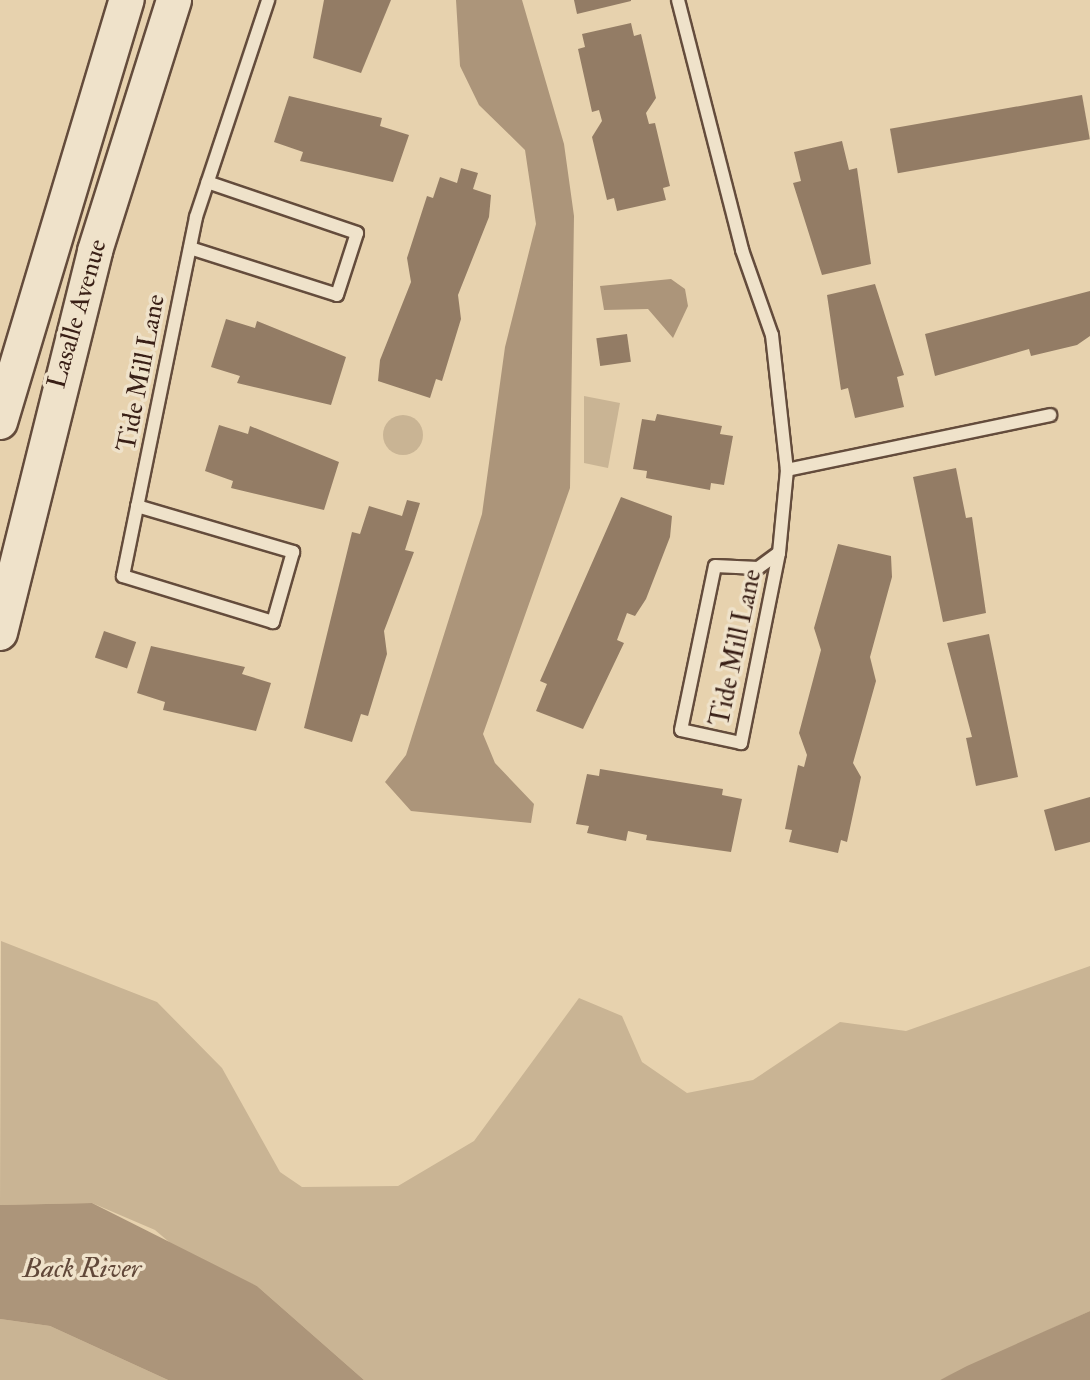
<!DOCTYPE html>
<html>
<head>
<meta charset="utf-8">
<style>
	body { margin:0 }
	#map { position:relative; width:1090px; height:1380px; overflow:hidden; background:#e7d2ae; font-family:"IM FELL Double Pica",serif }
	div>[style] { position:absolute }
	.green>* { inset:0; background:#c9b494 }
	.round { border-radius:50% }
	.water>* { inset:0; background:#ac957a }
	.building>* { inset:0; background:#937c65; transform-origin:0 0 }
	.roads { filter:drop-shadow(2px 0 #644c3c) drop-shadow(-2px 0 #644c3c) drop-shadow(0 2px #644c3c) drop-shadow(0 -2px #644c3c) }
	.lane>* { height:12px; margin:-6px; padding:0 6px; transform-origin:6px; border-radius:6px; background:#efe2ca }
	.secondary>* { height:34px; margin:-17px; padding:0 17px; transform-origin:17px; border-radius:17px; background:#efe2ca }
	span { translate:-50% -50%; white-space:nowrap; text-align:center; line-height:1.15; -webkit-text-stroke:7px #efe2ca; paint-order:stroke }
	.street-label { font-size:26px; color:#391f16 }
	.water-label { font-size:28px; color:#614839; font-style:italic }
</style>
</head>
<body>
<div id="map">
	<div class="green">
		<div style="clip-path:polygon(584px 396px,620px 403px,608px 468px,584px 463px)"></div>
		<div class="round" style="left:383px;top:415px;width:40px;height:40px"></div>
		<div style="clip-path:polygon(1px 941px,157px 1002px,222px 1068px,280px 1172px,302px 1187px,398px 1186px,474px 1141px,579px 998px,622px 1016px,642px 1062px,687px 1093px,753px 1080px,840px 1022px,906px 1031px,1090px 966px,1090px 1311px,940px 1380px,364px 1380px,257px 1286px,188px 1258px,155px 1230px,92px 1203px,0 1205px)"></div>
		<div style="clip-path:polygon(0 1319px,50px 1326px,168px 1380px,0 1380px)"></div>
	</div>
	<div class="water">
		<div style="clip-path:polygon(456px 0,522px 0,564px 144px,574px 216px,570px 488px,483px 734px,495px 763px,534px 804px,531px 823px,411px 811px,385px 782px,406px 755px,482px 514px,505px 347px,536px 224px,525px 150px,479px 105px,460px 66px)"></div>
		<div style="clip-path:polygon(671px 279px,685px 289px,688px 306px,673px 338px,648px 309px,604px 310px,600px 286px)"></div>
		<div style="clip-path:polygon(92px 1203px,257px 1286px,364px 1380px,168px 1380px,50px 1326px,0 1319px,0 1205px)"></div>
		<div style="clip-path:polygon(1090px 1311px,1090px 1380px,940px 1380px,967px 1366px)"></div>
	</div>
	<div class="building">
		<div style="clip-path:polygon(324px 0,391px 0,361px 73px,313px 58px)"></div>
		<div style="clip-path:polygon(574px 0,631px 0,631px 1px,577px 14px)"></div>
		<div style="clip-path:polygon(631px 23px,634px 36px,641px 34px,656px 98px,646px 113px,649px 124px,655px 123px,670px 186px,663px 188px,666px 200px,617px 211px,614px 198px,607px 200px,592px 137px,602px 121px,599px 110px,592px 112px,578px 49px,585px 47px,582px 34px)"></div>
		<div style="left:1082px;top:95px;width:45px;height:195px;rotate:80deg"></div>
		<div style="clip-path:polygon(289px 96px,382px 118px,380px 126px,409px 135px,393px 182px,300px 161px,303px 152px,274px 142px)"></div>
		<div style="clip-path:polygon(842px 141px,849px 170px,857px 168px,871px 264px,822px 275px,793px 183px,801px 181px,794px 152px)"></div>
		<div style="clip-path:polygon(461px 168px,478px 173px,473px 189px,491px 195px,489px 217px,458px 295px,461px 319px,442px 381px,436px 379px,430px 398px,378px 381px,380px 360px,411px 282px,407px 258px,427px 196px,433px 198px,440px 177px,457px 183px)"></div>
		<div style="clip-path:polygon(875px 284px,904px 375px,897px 377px,904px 407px,855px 418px,848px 388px,841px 390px,827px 295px)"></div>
		<div style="clip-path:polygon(1090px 291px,1090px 336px,1077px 345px,1031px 356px,1029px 349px,935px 376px,925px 334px)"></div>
		<div style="clip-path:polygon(226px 319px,255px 328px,257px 321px,346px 357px,331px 405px,237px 383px,240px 376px,211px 367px)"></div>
		<div style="left:627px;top:334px;width:28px;height:31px;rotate:82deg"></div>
		<div style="clip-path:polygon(657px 414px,722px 426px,720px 434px,733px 436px,724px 485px,711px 483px,710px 490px,646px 478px,647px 471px,633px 469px,642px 419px,655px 421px)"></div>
		<div style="clip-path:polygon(219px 425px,248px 434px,250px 426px,339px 462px,324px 510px,231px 488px,233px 481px,205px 471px)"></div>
		<div style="clip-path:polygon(956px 468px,966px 518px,972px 517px,986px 613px,943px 622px,913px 477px)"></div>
		<div style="clip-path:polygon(621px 497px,672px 516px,670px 537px,646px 599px,635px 616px,627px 613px,617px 640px,624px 643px,583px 729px,536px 711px,547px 684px,540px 681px)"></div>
		<div style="clip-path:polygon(407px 500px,420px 503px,405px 550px,414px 552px,384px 631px,387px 654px,368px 716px,361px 714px,352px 742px,304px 728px,352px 532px,360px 534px,369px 506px,402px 516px)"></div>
		<div style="clip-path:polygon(838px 544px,891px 556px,892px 577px,870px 657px,876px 681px,853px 763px,861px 777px,847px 842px,841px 840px,838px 853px,789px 842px,792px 830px,785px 829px,798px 765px,804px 767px,807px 755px,799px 733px,821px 650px,814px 628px)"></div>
		<div style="left:104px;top:631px;width:34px;height:28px;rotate:19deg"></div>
		<div style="clip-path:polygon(989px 634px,1018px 777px,976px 786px,966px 738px,972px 737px,947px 643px)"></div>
		<div style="clip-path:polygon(151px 646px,245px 667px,242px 674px,271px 683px,256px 731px,163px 710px,165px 702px,137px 693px)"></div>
		<div style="clip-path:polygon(600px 769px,723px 789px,722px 795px,742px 799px,731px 852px,646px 840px,647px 835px,628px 831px,626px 841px,587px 833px,589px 826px,576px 824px,587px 774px,599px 776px)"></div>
		<div style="clip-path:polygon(1090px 797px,1090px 842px,1055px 851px,1044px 810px)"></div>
	</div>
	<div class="roads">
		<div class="lane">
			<div style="left:678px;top:0;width:258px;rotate:75.6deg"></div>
			<div style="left:742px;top:250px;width:90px;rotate:70.6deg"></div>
			<div style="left:772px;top:335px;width:136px;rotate:83.7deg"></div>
			<div style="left:787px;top:470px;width:269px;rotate:-11.8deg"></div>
			<div style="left:190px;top:248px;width:154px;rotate:17.7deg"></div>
			<div style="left:337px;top:295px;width:65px;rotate:-72.1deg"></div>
			<div style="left:357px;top:233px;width:158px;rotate:-161.2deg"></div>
			<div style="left:137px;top:506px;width:163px;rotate:16.4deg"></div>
			<div style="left:293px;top:552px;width:73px;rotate:105.9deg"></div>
			<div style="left:273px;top:622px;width:157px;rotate:-163deg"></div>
			<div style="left:123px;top:576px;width:366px;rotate:-78.5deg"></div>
			<div style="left:196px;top:217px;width:229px;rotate:-71.6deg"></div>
			<div style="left:779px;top:553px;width:194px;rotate:101.3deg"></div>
			<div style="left:741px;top:743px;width:61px;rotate:-167.8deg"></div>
			<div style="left:681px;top:730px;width:167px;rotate:-78.3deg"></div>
			<div style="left:715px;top:566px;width:43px;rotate:2.7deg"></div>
			<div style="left:758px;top:568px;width:26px;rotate:-36deg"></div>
			<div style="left:779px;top:553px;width:83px;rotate:-84.5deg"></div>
		</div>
		<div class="secondary">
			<div style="left:0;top:422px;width:441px;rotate:-73.3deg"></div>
			<div style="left:0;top:633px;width:394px;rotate:-76deg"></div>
			<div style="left:95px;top:251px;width:263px;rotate:-72.5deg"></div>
		</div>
	</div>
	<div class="street-label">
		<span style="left:78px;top:314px;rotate:-74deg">Lasalle Avenue</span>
		<span style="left:142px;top:373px;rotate:-79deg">Tide Mill Lane</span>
		<span style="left:737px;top:648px;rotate:-78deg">Tide Mill Lane</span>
	</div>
	<div class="water-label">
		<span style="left:82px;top:1269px">Back River</span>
	</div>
</div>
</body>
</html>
